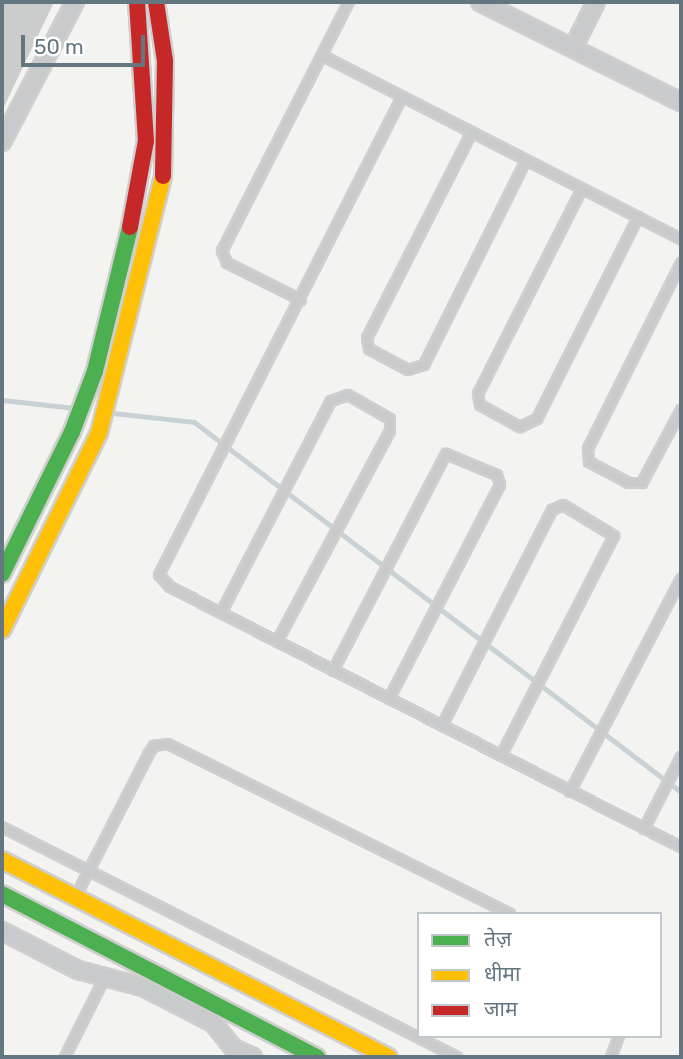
<!DOCTYPE html>
<html>
<head>
<meta charset="utf-8">
<style>
	body { margin:0 }
	#map { position:relative; width:683px; height:1059px; overflow:hidden; background:#f3f3f1; font-family:Rubik,"Noto Sans Devanagari",sans-serif }
	div>[style] { position:absolute }
	.stream>* { height:5px; margin:-2.5px; padding:0 2.5px; transform-origin:2.5px; border-radius:2.5px; background:#c8d2d4 }
	.building>* { inset:0; background:#cbcccc }
	.roads { filter:drop-shadow(2px 0 #cfcfcf) drop-shadow(-2px 0 #cfcfcf) drop-shadow(0 2px #cfcfcf) drop-shadow(0 -2px #cfcfcf) }
	.lane>* { height:8px; margin:-4px; padding:0 4px; transform-origin:4px; border-radius:4px; background:#c8cacb }
	.street>* { height:16px; margin:-8px; padding:0 8px; transform-origin:8px; border-radius:8px; background:#c8cacb }
	.fast>* { height:16px; margin:-8px; padding:0 8px; transform-origin:8px; border-radius:8px; background:#4caf50 }
	.slow>* { height:16px; margin:-8px; padding:0 8px; transform-origin:8px; border-radius:8px; background:#ffc107 }
	.jam>* { height:16px; margin:-8px; padding:0 8px; transform-origin:8px; border-radius:8px; background:#c62828 }
	span { translate:-50% -50%; white-space:nowrap; text-align:center; line-height:1.15; -webkit-text-stroke:7px #fff; paint-order:stroke }
	.frame { position:absolute; inset:0; border:4px solid #647680; pointer-events:none }
	.legend { position:absolute; left:417px; top:912px; width:245px; height:126px; box-sizing:border-box; background:#fff; border:2px solid #c1c8cc; margin:0; padding:9px 12px; list-style:none; font-size:21px; color:#647680 }
	.legend li { display:flex; align-items:center; gap:14px; height:35px }
	.legend b { width:35px; border:2px solid #c1c8cc }
	.scale { position:absolute; left:21px; top:35px; width:124px; height:32px; box-sizing:border-box; border:4px solid #647680; border-top:0; padding-left:9px; font-size:21px; line-height:24px; white-space:nowrap; color:#647680; -webkit-text-stroke:5px #fff; paint-order:stroke }
</style>
</head>
<body>
<div id="map">
	<div class="stream">
		<div style="left:2px;top:400px;width:73px;rotate:6.3deg"></div>
		<div style="left:113px;top:413px;width:81px;rotate:6.3deg"></div>
		<div style="left:194px;top:422px;width:612px;rotate:37.23deg"></div>
	</div>
	<div class="building">
		<div style="clip-path:polygon(2px 2px,54px 2px,2px 111px)"></div>
	</div>
	<div class="roads">
		<div class="lane">
			<div style="left:323px;top:56px;width:402px;rotate:27.1deg"></div>
			<div style="left:402px;top:97px;width:536px;rotate:116.95deg"></div>
			<div style="left:159px;top:575px;width:16px;rotate:47deg"></div>
			<div style="left:170px;top:587px;width:573px;rotate:26.97deg"></div>
			<div style="left:472px;top:132px;width:231px;rotate:117deg"></div>
			<div style="left:367px;top:338px;width:11px;rotate:80deg"></div>
			<div style="left:369px;top:349px;width:44px;rotate:28.3deg"></div>
			<div style="left:408px;top:370px;width:17px;rotate:-17deg"></div>
			<div style="left:424px;top:365px;width:229px;rotate:-63.5deg"></div>
			<div style="left:582px;top:189px;width:230px;rotate:116.9deg"></div>
			<div style="left:478px;top:394px;width:11px;rotate:80deg"></div>
			<div style="left:480px;top:405px;width:46px;rotate:28.8deg"></div>
			<div style="left:520px;top:427px;width:19px;rotate:-25deg"></div>
			<div style="left:537px;top:419px;width:226px;rotate:-63.4deg"></div>
			<div style="left:681px;top:263px;width:208px;rotate:116.6deg"></div>
			<div style="left:588px;top:449px;width:13px;rotate:86deg"></div>
			<div style="left:589px;top:462px;width:45px;rotate:27.7deg"></div>
			<div style="left:629px;top:483px;width:13px"></div>
			<div style="left:642px;top:483px;width:83px;rotate:-61.9deg"></div>
			<div style="left:301px;top:300px;width:83px;rotate:-153.4deg"></div>
			<div style="left:227px;top:263px;width:13px;rotate:-113deg"></div>
			<div style="left:222px;top:251px;width:280px;rotate:-63deg"></div>
			<div style="left:221px;top:613px;width:239px;rotate:-62.6deg"></div>
			<div style="left:331px;top:401px;width:18px;rotate:-19deg"></div>
			<div style="left:348px;top:395px;width:48px;rotate:29.7deg"></div>
			<div style="left:390px;top:419px;width:12px;rotate:90deg"></div>
			<div style="left:390px;top:431px;width:239px;rotate:118.2deg"></div>
			<div style="left:333px;top:671px;width:245px;rotate:-62.5deg"></div>
			<div style="left:446px;top:454px;width:55px;rotate:22.4deg"></div>
			<div style="left:497px;top:475px;width:10px;rotate:73deg"></div>
			<div style="left:500px;top:485px;width:241px;rotate:117.4deg"></div>
			<div style="left:442px;top:726px;width:242px;rotate:-63deg"></div>
			<div style="left:552px;top:510px;width:12px;rotate:-24deg"></div>
			<div style="left:563px;top:505px;width:60px;rotate:31.3deg"></div>
			<div style="left:614px;top:536px;width:247px;rotate:117.2deg"></div>
			<div style="left:570px;top:792px;width:240px;rotate:-62.5deg"></div>
			<div style="left:2px;top:827px;width:510px;rotate:26.82deg"></div>
			<div style="left:644px;top:829px;width:81px;rotate:-62.8deg"></div>
			<div style="left:77px;top:894px;width:158px;rotate:-62.9deg"></div>
			<div style="left:149px;top:753px;width:9px;rotate:-54deg"></div>
			<div style="left:154px;top:746px;width:14px;rotate:-8deg"></div>
			<div style="left:168px;top:744px;width:382px;rotate:26.4deg"></div>
			<div style="left:65px;top:1057px;width:89px;rotate:-63.4deg"></div>
			<div style="left:611px;top:1057px;width:22px;rotate:-69deg"></div>
		</div>
		<div class="street">
			<div style="left:480px;top:2px;width:225px;rotate:26.5deg"></div>
			<div style="left:573px;top:48px;width:51px;rotate:-63.4deg"></div>
			<div style="left:2px;top:142px;width:158px;rotate:-62.5deg"></div>
			<div style="left:2px;top:931px;width:85px;rotate:27.2deg"></div>
			<div style="left:78px;top:970px;width:67px;rotate:14.7deg"></div>
			<div style="left:143px;top:987px;width:79px;rotate:27.2deg"></div>
			<div style="left:213px;top:1023px;width:32px;rotate:51deg"></div>
			<div style="left:233px;top:1048px;width:22px;rotate:24deg"></div>
		</div>
		<div class="fast">
			<div style="left:2px;top:574px;width:158px;rotate:-63.8deg"></div>
			<div style="left:72px;top:432px;width:65px;rotate:-69.3deg"></div>
			<div style="left:95px;top:371px;width:148px;rotate:-76.3deg"></div>
			<div style="left:2px;top:894px;width:355px;rotate:27.4deg"></div>
		</div>
		<div class="slow">
			<div style="left:2px;top:630px;width:220px;rotate:-63.8deg"></div>
			<div style="left:99px;top:433px;width:265px;rotate:-76deg"></div>
			<div style="left:2px;top:860px;width:434px;rotate:27deg"></div>
		</div>
		<div class="jam">
			<div style="left:156px;top:2px;width:60px;rotate:81.3deg"></div>
			<div style="left:165px;top:61px;width:115px;rotate:91deg"></div>
			<div style="left:130px;top:227px;width:87px;rotate:-79.5deg"></div>
			<div style="left:146px;top:141px;width:139px;rotate:-93.7deg"></div>
		</div>
	</div>
	<div class="frame"></div>
	<ul class="legend">
	<li><b style="height:9px;background:#4caf50"></b>तेज़</li>
	<li><b style="height:9px;background:#ffc107"></b>धीमा</li>
	<li><b style="height:9px;background:#c62828"></b>जाम</li>
	</ul>
	<div class="scale">50 m</div>
</div>
</body>
</html>
